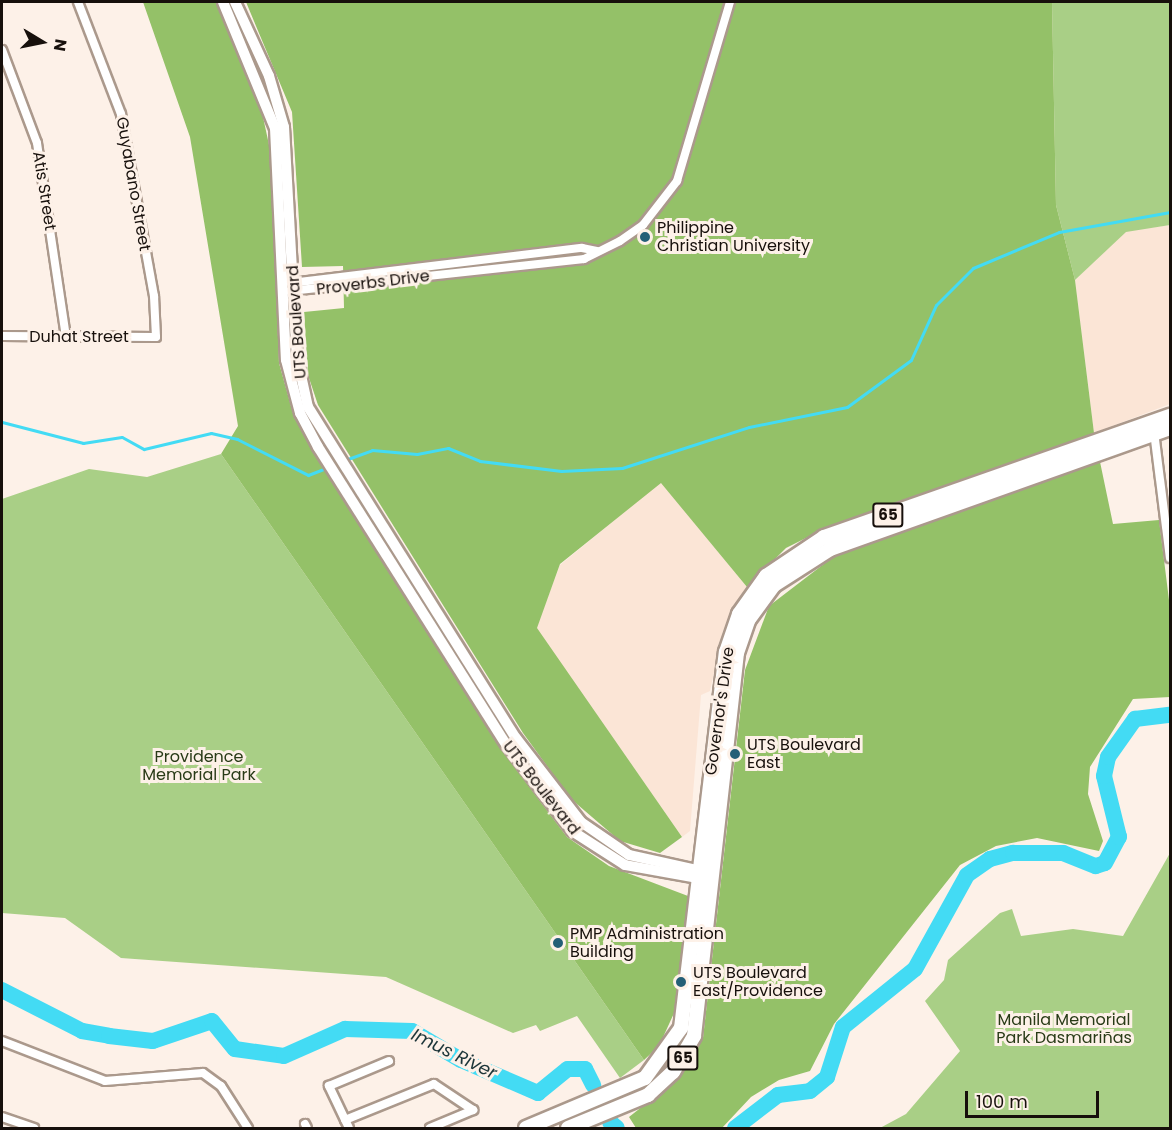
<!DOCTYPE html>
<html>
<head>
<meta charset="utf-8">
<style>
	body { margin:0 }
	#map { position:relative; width:1172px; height:1130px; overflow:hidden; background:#fdf1e8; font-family:Poppins,sans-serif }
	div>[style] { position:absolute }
	.built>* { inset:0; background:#fbe5d6 }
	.green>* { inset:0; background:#a9cf86 }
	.forest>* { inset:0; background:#94c168 }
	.stream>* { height:3px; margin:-1.5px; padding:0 1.5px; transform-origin:1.5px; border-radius:1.5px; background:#43dbf4 }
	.river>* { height:16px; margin:-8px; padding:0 8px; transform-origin:8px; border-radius:8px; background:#43dbf4 }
	.roads { filter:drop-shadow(2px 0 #ab998c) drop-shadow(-2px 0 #ab998c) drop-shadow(0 2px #ab998c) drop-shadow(0 -2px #ab998c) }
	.street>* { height:8px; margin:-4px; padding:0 4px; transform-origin:4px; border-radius:4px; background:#fff }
	.secondary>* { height:10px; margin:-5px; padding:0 5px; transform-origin:5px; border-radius:5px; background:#fff }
	.highway>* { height:14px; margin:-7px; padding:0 7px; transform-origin:7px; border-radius:7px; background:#fff }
	.dots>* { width:16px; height:16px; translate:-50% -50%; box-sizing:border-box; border:3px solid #fdf1e8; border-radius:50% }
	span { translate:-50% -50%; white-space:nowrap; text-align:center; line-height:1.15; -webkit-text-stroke:6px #fdf1e8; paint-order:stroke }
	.shield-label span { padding:2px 4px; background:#fdf1e8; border:2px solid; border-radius:4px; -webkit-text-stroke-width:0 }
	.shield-label { font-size:15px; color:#17100c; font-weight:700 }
	.street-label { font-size:16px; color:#17100c }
	.poi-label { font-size:16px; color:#17100c }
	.left { translate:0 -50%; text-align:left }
	.park-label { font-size:16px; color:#293b17 }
	.water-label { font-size:18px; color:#1c3539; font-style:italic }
	.frame { position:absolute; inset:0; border:3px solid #17100c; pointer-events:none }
	.north { position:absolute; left:12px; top:12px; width:60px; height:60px; -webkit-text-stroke:4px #fdf1e8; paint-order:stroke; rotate:100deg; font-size:16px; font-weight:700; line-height:24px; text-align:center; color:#17100c }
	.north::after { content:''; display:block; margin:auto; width:21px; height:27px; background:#17100c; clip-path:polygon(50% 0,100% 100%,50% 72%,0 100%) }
	.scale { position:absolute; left:965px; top:1091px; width:134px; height:27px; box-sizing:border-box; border:3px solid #17100c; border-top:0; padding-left:8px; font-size:18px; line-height:21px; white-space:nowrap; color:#17100c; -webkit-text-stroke:4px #fdf1e8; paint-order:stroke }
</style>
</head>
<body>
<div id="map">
	<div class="built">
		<div style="clip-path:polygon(1170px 225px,1170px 404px,1094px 433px,1075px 280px,1126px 231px)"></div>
		<div style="clip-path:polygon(661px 482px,747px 587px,723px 631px,710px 691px,701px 695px,690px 831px,682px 837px,536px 628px,560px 565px)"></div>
	</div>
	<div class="green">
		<div style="clip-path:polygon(1052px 2px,1170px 2px,1170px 225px,1126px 232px,1075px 280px,1056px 205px)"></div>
		<div style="clip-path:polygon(221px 454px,644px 1060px,620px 1078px,577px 1016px,540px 1031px,536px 1025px,513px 1033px,386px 977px,121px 958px,65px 918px,2px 913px,2px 499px,89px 469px,147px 477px)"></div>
		<div style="clip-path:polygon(1170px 853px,1170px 1128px,880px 1128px,906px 1114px,960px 1051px,925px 1001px,944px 980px,948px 960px,1000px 913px,1012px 909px,1021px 936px,1073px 929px,1123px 936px)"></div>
	</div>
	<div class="forest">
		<div style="clip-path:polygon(143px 2px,216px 2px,258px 94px,271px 154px,279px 363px,294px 417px,313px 450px,500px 748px,567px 837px,609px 866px,688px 896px,675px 1011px,659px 1046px,644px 1060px,221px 454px,238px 426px,190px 137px)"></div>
		<div style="clip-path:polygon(246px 2px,1052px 2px,1056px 205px,1075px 280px,1094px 433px,822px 530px,786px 548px,747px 587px,661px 483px,560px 564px,537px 628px,682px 837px,660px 853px,620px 841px,571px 799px,523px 733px,318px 405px,308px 375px,304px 312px,344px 308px,343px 266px,302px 267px,292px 112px)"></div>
		<div style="clip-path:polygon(1099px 457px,1113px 524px,1159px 520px,1170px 608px,1170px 697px,1133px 699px,1090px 767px,1088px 794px,1103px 841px,1099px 851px,1037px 838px,996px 846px,960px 865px,834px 1024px,810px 1071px,779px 1080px,751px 1097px,722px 1128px,636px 1128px,629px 1117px,681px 1076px,703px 1038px,745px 670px,769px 606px,833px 557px)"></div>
	</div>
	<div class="stream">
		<div style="left:2px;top:422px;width:84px;rotate:14.5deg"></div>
		<div style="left:83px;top:443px;width:39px;rotate:-9deg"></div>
		<div style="left:122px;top:437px;width:25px;rotate:29deg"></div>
		<div style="left:144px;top:449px;width:69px;rotate:-13.4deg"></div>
		<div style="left:211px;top:433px;width:27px;rotate:13deg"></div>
		<div style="left:237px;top:439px;width:80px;rotate:26.9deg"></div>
		<div style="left:308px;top:475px;width:33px;rotate:-21deg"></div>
		<div style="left:345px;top:460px;width:29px;rotate:-20deg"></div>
		<div style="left:372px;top:450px;width:45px;rotate:5.1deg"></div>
		<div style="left:417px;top:454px;width:32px;rotate:-11deg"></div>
		<div style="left:448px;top:448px;width:35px;rotate:22deg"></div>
		<div style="left:480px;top:461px;width:82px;rotate:7deg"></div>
		<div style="left:561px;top:471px;width:61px;rotate:-2.8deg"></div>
		<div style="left:622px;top:468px;width:133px;rotate:-17.9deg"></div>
		<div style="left:749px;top:427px;width:100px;rotate:-11.5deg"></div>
		<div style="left:847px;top:407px;width:79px;rotate:-36.3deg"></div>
		<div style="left:911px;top:360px;width:60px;rotate:-65.6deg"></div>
		<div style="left:936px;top:305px;width:52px;rotate:-45deg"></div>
		<div style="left:973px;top:268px;width:93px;rotate:-22.7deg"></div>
		<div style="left:1059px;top:232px;width:113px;rotate:-10.2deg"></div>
	</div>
	<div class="river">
		<div style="left:2px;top:990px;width:90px;rotate:27.1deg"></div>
		<div style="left:82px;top:1031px;width:27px;rotate:10deg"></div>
		<div style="left:109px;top:1036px;width:44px;rotate:6.5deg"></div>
		<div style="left:153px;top:1041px;width:62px;rotate:-18.7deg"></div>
		<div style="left:212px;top:1021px;width:36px;rotate:51deg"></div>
		<div style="left:235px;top:1049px;width:49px;rotate:8.1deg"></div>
		<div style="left:284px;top:1056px;width:67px;rotate:-23.9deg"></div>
		<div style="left:345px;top:1029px;width:67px;rotate:1.7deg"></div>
		<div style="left:412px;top:1031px;width:57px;rotate:30.6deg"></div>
		<div style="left:461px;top:1060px;width:84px;rotate:23.2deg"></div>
		<div style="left:538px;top:1093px;width:38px;rotate:-39deg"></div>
		<div style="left:568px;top:1069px;width:17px"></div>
		<div style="left:585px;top:1069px;width:18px;rotate:63deg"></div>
		<div style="left:610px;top:1122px;width:9px;rotate:41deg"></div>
		<div style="left:735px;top:1128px;width:54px;rotate:-37.5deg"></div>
		<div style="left:778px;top:1095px;width:32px;rotate:-7deg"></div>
		<div style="left:810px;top:1091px;width:22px;rotate:-39deg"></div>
		<div style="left:827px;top:1077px;width:52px;rotate:-72.3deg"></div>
		<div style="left:843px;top:1027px;width:92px;rotate:-38.9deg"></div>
		<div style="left:915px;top:969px;width:107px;rotate:-61deg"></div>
		<div style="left:967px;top:875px;width:28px;rotate:-35deg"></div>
		<div style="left:990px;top:859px;width:24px;rotate:-15deg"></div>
		<div style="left:1013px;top:853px;width:50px"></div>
		<div style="left:1063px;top:853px;width:35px;rotate:22deg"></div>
		<div style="left:1096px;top:866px;width:9px;rotate:-18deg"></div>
		<div style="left:1105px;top:863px;width:30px;rotate:-62deg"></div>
		<div style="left:1119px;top:837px;width:63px;rotate:-103.8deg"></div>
		<div style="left:1104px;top:776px;width:19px;rotate:-78deg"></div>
		<div style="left:1108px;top:757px;width:47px;rotate:-54.6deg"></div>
		<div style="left:1135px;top:719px;width:35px;rotate:-7deg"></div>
	</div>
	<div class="roads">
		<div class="street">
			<div style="left:2px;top:50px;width:99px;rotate:69.4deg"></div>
			<div style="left:37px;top:143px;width:196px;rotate:81.5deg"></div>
			<div style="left:291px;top:283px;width:293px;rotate:-6.9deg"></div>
			<div style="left:582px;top:248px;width:15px;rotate:11deg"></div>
			<div style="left:290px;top:291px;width:296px;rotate:-6.2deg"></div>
			<div style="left:584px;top:259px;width:40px;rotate:-26.6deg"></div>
			<div style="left:620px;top:241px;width:28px;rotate:-35deg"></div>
			<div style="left:643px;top:225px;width:56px;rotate:-52.3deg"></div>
			<div style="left:677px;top:181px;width:187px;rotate:-73.5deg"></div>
			<div style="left:2px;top:336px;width:154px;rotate:0.4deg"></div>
			<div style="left:156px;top:337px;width:41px;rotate:-92.8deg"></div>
			<div style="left:154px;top:296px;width:185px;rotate:-100.3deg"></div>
			<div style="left:121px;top:114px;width:120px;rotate:-111deg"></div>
			<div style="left:1154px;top:432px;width:127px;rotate:82.8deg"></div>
			<div style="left:2px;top:1041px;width:110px;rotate:21.2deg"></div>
			<div style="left:105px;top:1081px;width:98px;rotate:-4.7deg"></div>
			<div style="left:203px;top:1073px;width:22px;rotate:36deg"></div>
			<div style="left:221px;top:1086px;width:50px;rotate:57.3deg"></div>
			<div style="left:2px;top:1117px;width:34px;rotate:19deg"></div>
			<div style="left:345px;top:1120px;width:96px;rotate:-22deg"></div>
			<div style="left:434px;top:1084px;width:47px;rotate:33.7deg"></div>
			<div style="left:305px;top:1124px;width:4px;rotate:63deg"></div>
			<div style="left:349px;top:1128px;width:47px;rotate:-115.5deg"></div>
			<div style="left:329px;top:1086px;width:65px;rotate:-22.6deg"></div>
			<div style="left:430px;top:1128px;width:47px;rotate:-22.7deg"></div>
		</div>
		<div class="secondary">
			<div style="left:223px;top:2px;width:136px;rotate:67.6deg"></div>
			<div style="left:275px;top:128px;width:232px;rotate:87.3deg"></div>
			<div style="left:286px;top:360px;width:55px;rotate:75.2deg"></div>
			<div style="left:300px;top:413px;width:38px;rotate:62deg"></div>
			<div style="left:318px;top:447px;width:352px;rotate:57.7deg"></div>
			<div style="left:506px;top:744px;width:109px;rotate:52.8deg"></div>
			<div style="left:572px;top:831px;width:63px;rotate:32.7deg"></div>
			<div style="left:625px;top:865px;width:79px;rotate:10.2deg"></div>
			<div style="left:235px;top:2px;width:81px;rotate:65.3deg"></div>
			<div style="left:269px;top:76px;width:53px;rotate:73.6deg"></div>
			<div style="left:284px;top:127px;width:230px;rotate:86.8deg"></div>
			<div style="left:297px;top:357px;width:51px;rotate:77.6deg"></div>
			<div style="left:308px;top:407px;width:391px;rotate:57.9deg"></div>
			<div style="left:516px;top:738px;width:106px;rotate:52.3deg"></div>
			<div style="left:581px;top:822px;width:58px;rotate:34.5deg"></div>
			<div style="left:629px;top:855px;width:79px;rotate:12.4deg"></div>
		</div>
		<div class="highway">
			<div style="left:526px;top:1128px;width:129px;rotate:-22.8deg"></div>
			<div style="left:645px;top:1078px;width:62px;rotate:-54.2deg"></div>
			<div style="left:681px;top:1028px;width:379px;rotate:-83.2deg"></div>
			<div style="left:726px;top:652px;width:40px;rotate:-71.1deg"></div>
			<div style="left:739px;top:614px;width:47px;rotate:-54.6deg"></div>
			<div style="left:766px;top:576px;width:70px;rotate:-33.9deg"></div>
			<div style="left:824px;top:537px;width:367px;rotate:-19.3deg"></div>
			<div style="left:568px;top:1128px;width:87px;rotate:-22.4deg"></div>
			<div style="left:648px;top:1095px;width:34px;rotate:-43deg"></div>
			<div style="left:673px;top:1072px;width:42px;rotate:-59.7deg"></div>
			<div style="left:694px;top:1036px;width:385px;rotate:-83.6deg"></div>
			<div style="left:737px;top:653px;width:36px;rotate:-71deg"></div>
			<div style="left:749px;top:619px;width:42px;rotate:-53.7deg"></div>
			<div style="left:774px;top:585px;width:67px;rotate:-32.7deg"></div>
			<div style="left:830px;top:549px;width:361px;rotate:-19.6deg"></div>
		</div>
	</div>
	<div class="dots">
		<div style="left:645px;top:237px;background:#245f77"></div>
		<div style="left:735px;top:754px;background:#245f77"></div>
		<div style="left:558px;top:943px;background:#245f77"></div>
		<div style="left:681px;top:982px;background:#245f77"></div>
	</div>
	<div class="shield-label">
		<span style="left:888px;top:515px">65</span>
		<span style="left:683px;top:1058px">65</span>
	</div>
	<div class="street-label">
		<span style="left:133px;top:184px;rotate:80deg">Guyabano Street</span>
		<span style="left:44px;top:191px;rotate:81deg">Atis Street</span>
		<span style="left:373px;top:283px;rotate:-7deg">Proverbs Drive</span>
		<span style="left:297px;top:322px;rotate:-94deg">UTS Boulevard</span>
		<span style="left:79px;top:337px">Duhat Street</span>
		<span style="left:720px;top:711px;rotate:-82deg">Governor's Drive</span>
		<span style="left:541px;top:788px;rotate:52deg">UTS Boulevard</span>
	</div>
	<div class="poi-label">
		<span class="left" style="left:657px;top:237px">Philippine<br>Christian University</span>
		<span class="left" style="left:747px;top:754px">UTS Boulevard<br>East</span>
		<span class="left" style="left:570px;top:943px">PMP Administration<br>Building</span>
		<span class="left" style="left:693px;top:982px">UTS Boulevard<br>East/Providence</span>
	</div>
	<div class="park-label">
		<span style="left:199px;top:766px">Providence<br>Memorial Park</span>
		<span style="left:1064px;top:1029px">Manila Memorial<br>Park Dasmariñas</span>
	</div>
	<div class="water-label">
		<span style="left:454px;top:1054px;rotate:26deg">Imus River</span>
	</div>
	<div class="frame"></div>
	<div class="north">N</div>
	<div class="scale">100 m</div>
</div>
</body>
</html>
